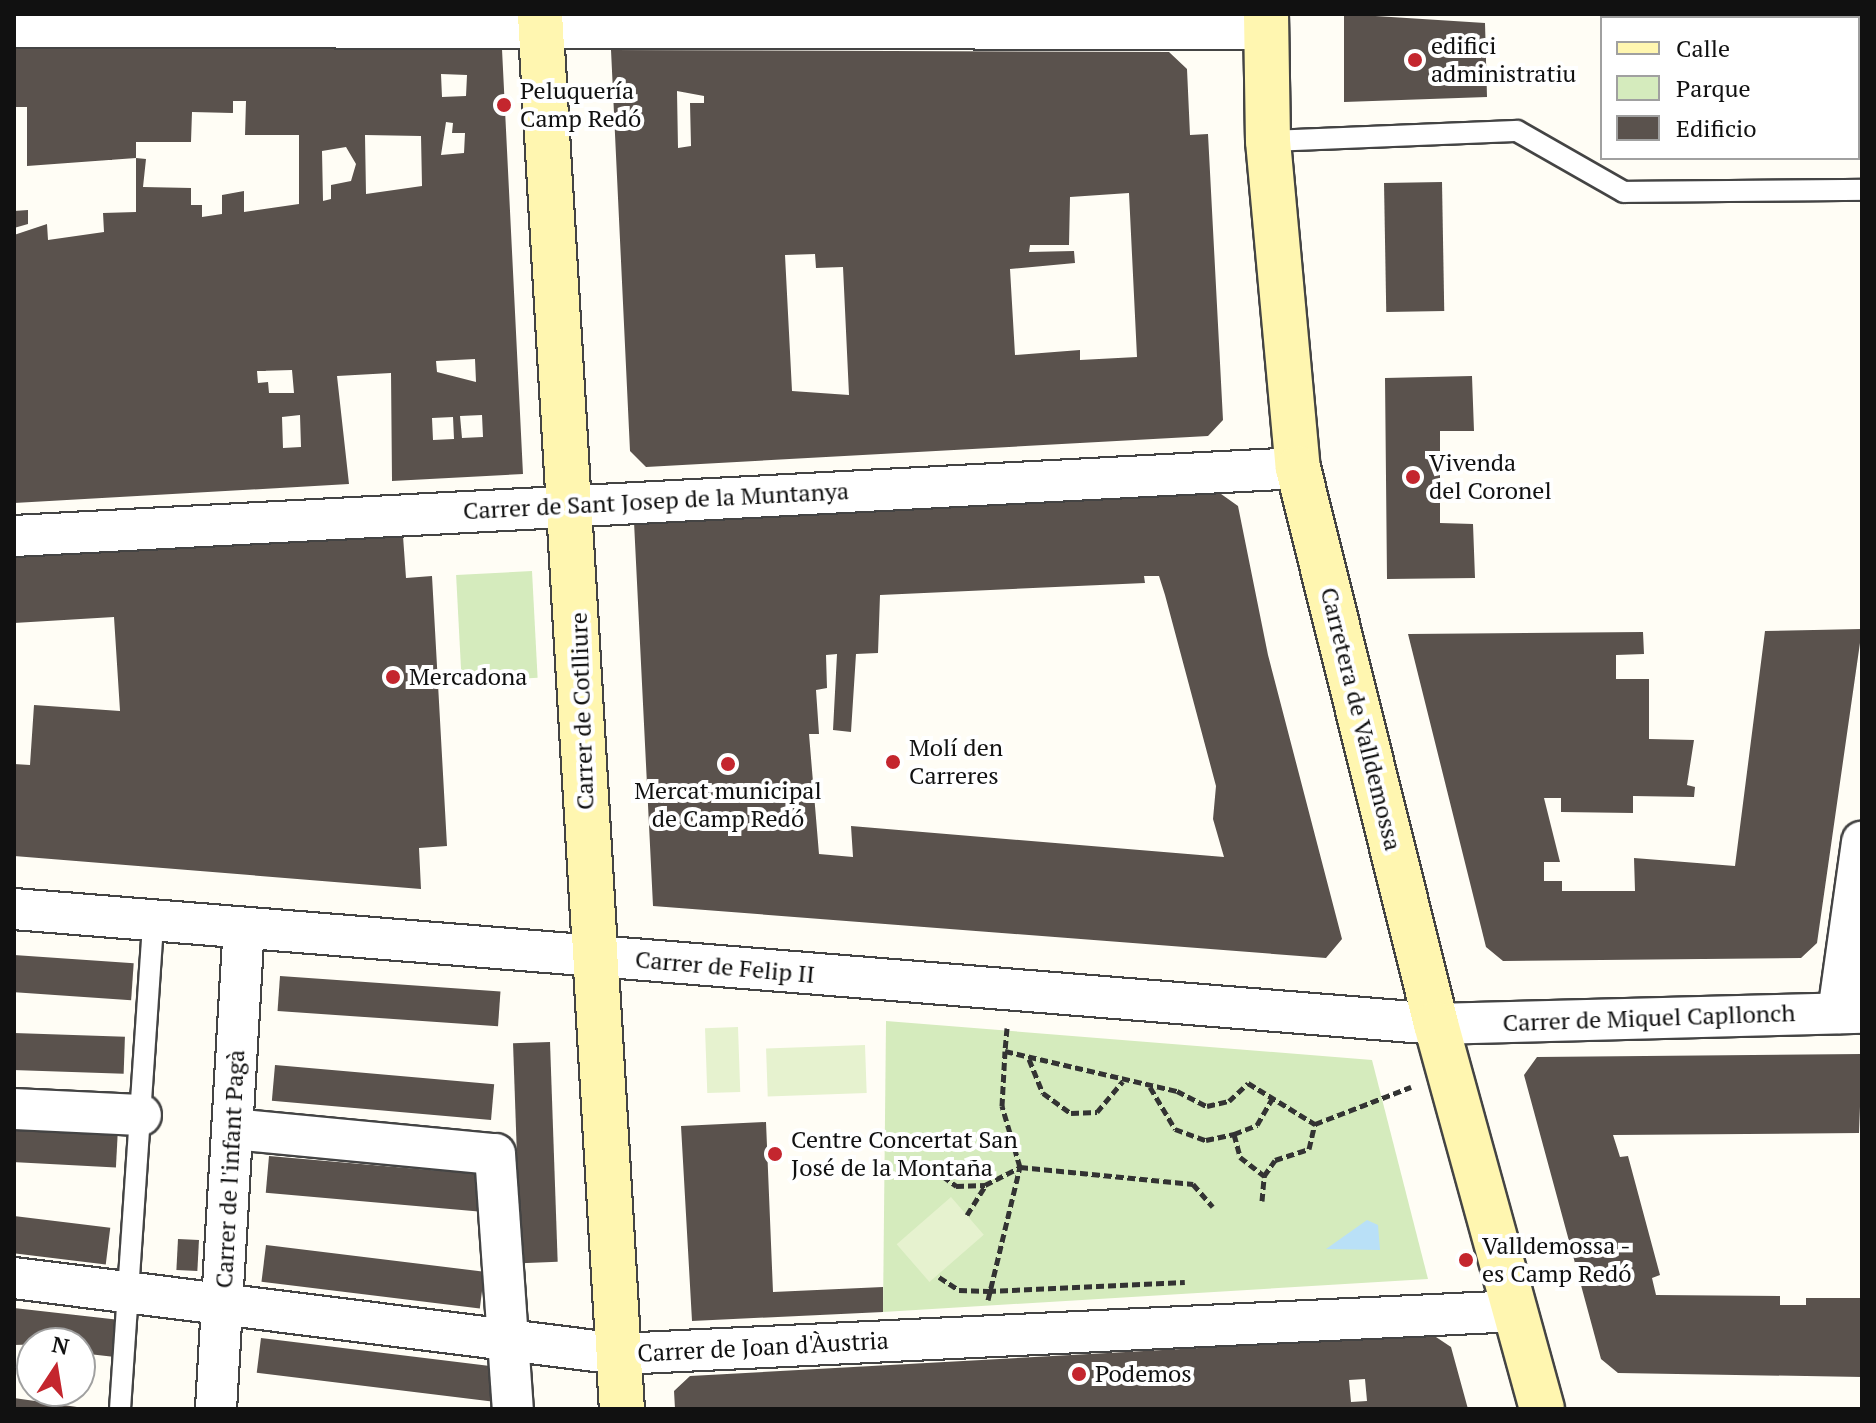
<!DOCTYPE html>
<html>
<head>
<meta charset="utf-8">
<style>
	body { margin:0 }
	#map { position:relative; width:1876px; height:1423px; overflow:hidden; background:#fffdf5; font-family:"PT Serif",serif }
	div>[style] { position:absolute }
	.green>* { inset:0; background:#d5ebbd; transform-origin:0 0 }
	.pitch>* { inset:0; background:#e6f2cf; transform-origin:0 0 }
	.water>* { inset:0; background:#b9e0f7 }
	.building>* { inset:0; background:#5a524d; transform-origin:0 0 }
	.path>* { height:5px; margin-top:-2.5px; transform-origin:0; background:repeating-linear-gradient(90deg,#333 0 8px,transparent 0 12px) }
	.roads { filter:drop-shadow(2px 0 #444) drop-shadow(-2px 0 #444) drop-shadow(0 2px #444) drop-shadow(0 -2px #444) }
	.lane>* { height:20px; margin:-10px; padding:0 10px; transform-origin:10px; border-radius:10px; background:#fff }
	.street>* { height:40px; margin:-20px; padding:0 20px; transform-origin:20px; border-radius:20px; background:#fff }
	.secondary>* { height:44px; margin:-22px; padding:0 22px; transform-origin:22px; border-radius:22px; background:#fff6b0 }
	.dots>* { width:22px; height:22px; translate:-50% -50%; box-sizing:border-box; border:4px solid #fff; border-radius:50% }
	span { translate:-50% -50%; white-space:nowrap; text-align:center; line-height:1.15; -webkit-text-stroke:8px #fff; paint-order:stroke }
	.poi-label { font-size:24px; color:#111 }
	.left { translate:0 -50%; text-align:left }
	.street-label { font-size:24px; color:#111 }
	.frame { position:absolute; inset:0; border:16px solid #111; pointer-events:none }
	.legend { position:absolute; left:1600px; top:16px; width:260px; height:144px; box-sizing:border-box; background:#fff; border:2px solid #a0a0a0; margin:0; padding:10px 14px; list-style:none; font-size:24px; color:#111 }
	.legend li { display:flex; align-items:center; gap:16px; height:40px }
	.legend b { width:40px; border:2px solid #a0a0a0 }
	.north { position:absolute; left:16px; top:1327px; width:80px; height:80px; box-sizing:border-box; background:#fff; border:2px solid #a0a0a0; border-radius:50%; rotate:12deg; font-size:22px; font-weight:700; line-height:32px; text-align:center; color:#111 }
	.north::after { content:''; display:block; margin:auto; width:28px; height:36px; background:#c4262e; clip-path:polygon(50% 0,100% 100%,50% 72%,0 100%) }
</style>
</head>
<body>
<div id="map">
	<div class="green">
		<div style="left:532px;top:571px;width:107px;height:76px;rotate:87deg"></div>
		<div style="clip-path:polygon(886px 1021px,1372px 1060px,1428px 1279px,883px 1312px)"></div>
	</div>
	<div class="pitch">
		<div style="left:738px;top:1027px;width:65px;height:33px;rotate:88deg"></div>
		<div style="left:865px;top:1045px;width:48px;height:99px;rotate:88deg"></div>
		<div style="left:951px;top:1197px;width:50px;height:72px;rotate:49deg"></div>
	</div>
	<div class="water">
		<div style="clip-path:polygon(1367px 1220px,1378px 1225px,1380px 1250px,1326px 1249px)"></div>
	</div>
	<div class="building">
		<div style="clip-path:polygon(1344px 14px,1485px 23px,1487px 97px,1344px 102px)"></div>
		<div style="clip-path:polygon(evenodd,14px 47px,502px 49px,523px 474px,392px 481px,391px 373px,337px 376px,349px 484px,14px 503px,14px 235px,47px 224px,48px 240px,104px 232px,103px 213px,136px 212px,136px 158px,146px 159px,143px 187px,191px 188px,191px 205px,202px 205px,202px 217px,222px 214px,222px 195px,244px 191px,244px 212px,299px 204px,299px 135px,245px 135px,246px 101px,233px 101px,233px 113px,192px 112px,191px 142px,136px 142px,136px 158px,27px 166px,27px 107px,14px 107px,14px 47px,441px 74px,467px 75px,466px 96px,442px 97px,441px 74px,14px 47px,446px 122px,453px 123px,452px 133px,465px 133px,464px 153px,441px 155px,446px 122px,14px 47px,365px 135px,421px 136px,422px 186px,366px 194px,365px 135px,14px 47px,346px 147px,356px 164px,351px 181px,331px 185px,331px 199px,323px 201px,322px 151px,346px 147px,14px 47px,475px 359px,476px 382px,437px 372px,436px 361px,475px 359px,14px 47px,292px 370px,294px 393px,269px 393px,268px 382px,258px 383px,257px 371px,292px 370px,14px 47px,300px 415px,301px 447px,283px 448px,282px 417px,300px 415px,14px 47px,482px 415px,483px 437px,462px 438px,460px 416px,482px 415px,14px 47px,453px 417px,454px 439px,433px 440px,432px 418px,453px 417px)"></div>
		<div style="clip-path:polygon(evenodd,611px 50px,1169px 52px,1187px 69px,1190px 135px,1208px 134px,1223px 420px,1208px 436px,646px 467px,630px 451px,611px 50px,677px 91px,704px 96px,704px 103px,690px 103px,691px 146px,678px 148px,677px 91px,611px 50px,1129px 193px,1137px 357px,1080px 360px,1080px 350px,1015px 355px,1010px 269px,1075px 263px,1074px 251px,1029px 252px,1030px 245px,1069px 245px,1070px 197px,1129px 193px,611px 50px,815px 254px,816px 268px,843px 267px,849px 395px,792px 391px,785px 255px,815px 254px)"></div>
		<div style="left:1442px;top:182px;width:129px;height:58px;rotate:89deg"></div>
		<div style="clip-path:polygon(28px 210px,28px 224px,14px 228px,14px 211px)"></div>
		<div style="clip-path:polygon(1472px 376px,1474px 431px,1440px 431px,1440px 523px,1473px 524px,1475px 578px,1387px 579px,1385px 378px)"></div>
		<div style="clip-path:polygon(evenodd,1214px 489px,1238px 506px,1268px 655px,1342px 939px,1326px 958px,653px 906px,634px 522px,1214px 489px,1144px 576px,1159px 576px,1165px 595px,1216px 786px,1213px 819px,1224px 857px,851px 826px,853px 857px,819px 854px,809px 734px,819px 734px,816px 690px,827px 688px,826px 655px,837px 654px,833px 730px,851px 732px,856px 654px,878px 653px,880px 595px,1145px 583px,1144px 576px)"></div>
		<div style="clip-path:polygon(403px 536px,406px 578px,432px 576px,447px 846px,419px 848px,421px 889px,14px 856px,14px 764px,30px 765px,34px 705px,120px 711px,114px 617px,14px 623px,14px 557px)"></div>
		<div style="clip-path:polygon(1862px 629px,1817px 943px,1801px 958px,1503px 961px,1486px 947px,1408px 634px,1643px 632px,1644px 654px,1616px 655px,1616px 679px,1649px 679px,1649px 739px,1694px 740px,1687px 785px,1695px 787px,1694px 797px,1633px 796px,1633px 813px,1561px 812px,1561px 798px,1544px 798px,1560px 862px,1544px 862px,1544px 881px,1562px 881px,1562px 891px,1635px 891px,1634px 858px,1735px 866px,1765px 631px)"></div>
		<div style="left:14px;top:955px;width:120px;height:37px;rotate:4deg"></div>
		<div style="left:280px;top:976px;width:221px;height:35px;rotate:4deg"></div>
		<div style="left:14px;top:1033px;width:111px;height:37px;rotate:2deg"></div>
		<div style="left:550px;top:1042px;width:220px;height:37px;rotate:88deg"></div>
		<div style="clip-path:polygon(1862px 1054px,1859px 1133px,1613px 1135px,1620px 1157px,1628px 1156px,1660px 1275px,1652px 1278px,1656px 1295px,1780px 1296px,1780px 1305px,1806px 1305px,1806px 1298px,1862px 1298px,1862px 1377px,1618px 1373px,1601px 1359px,1524px 1075px,1537px 1057px)"></div>
		<div style="left:275px;top:1065px;width:220px;height:36px;rotate:5deg"></div>
		<div style="clip-path:polygon(766px 1122px,773px 1292px,883px 1287px,883px 1312px,692px 1321px,681px 1126px)"></div>
		<div style="left:14px;top:1125px;width:104px;height:37px;rotate:3deg"></div>
		<div style="left:269px;top:1156px;width:222px;height:37px;rotate:5deg"></div>
		<div style="left:14px;top:1216px;width:97px;height:37px;rotate:7deg"></div>
		<div style="left:178px;top:1239px;width:21px;height:31px;rotate:3deg"></div>
		<div style="left:266px;top:1245px;width:220px;height:37px;rotate:7deg"></div>
		<div style="clip-path:polygon(14px 1308px,120px 1320px,115px 1357px,80px 1353px,80px 1343px,14px 1345px)"></div>
		<div style="clip-path:polygon(evenodd,1433px 1335px,1451px 1347px,1468px 1409px,675px 1409px,674px 1391px,690px 1376px,1433px 1335px,1365px 1379px,1367px 1401px,1351px 1402px,1349px 1380px,1365px 1379px)"></div>
		<div style="left:261px;top:1338px;width:241px;height:35px;rotate:7deg"></div>
		<div style="clip-path:polygon(14px 1398px,77px 1407px,77px 1409px,14px 1409px)"></div>
	</div>
	<div class="path">
		<div style="left:1007px;top:1028px;width:23px;rotate:95deg"></div>
		<div style="left:1005px;top:1051px;width:177px;rotate:13.1deg"></div>
		<div style="left:1177px;top:1091px;width:34px;rotate:27deg"></div>
		<div style="left:1207px;top:1106px;width:23px;rotate:-13deg"></div>
		<div style="left:1229px;top:1101px;width:26px;rotate:-43deg"></div>
		<div style="left:1248px;top:1083px;width:79px;rotate:31.5deg"></div>
		<div style="left:1029px;top:1059px;width:37px;rotate:68deg"></div>
		<div style="left:1043px;top:1093px;width:34px;rotate:36deg"></div>
		<div style="left:1071px;top:1113px;width:26px;rotate:-2deg"></div>
		<div style="left:1097px;top:1112px;width:40px;rotate:-50deg"></div>
		<div style="left:1150px;top:1087px;width:49px;rotate:59.2deg"></div>
		<div style="left:1175px;top:1129px;width:33px;rotate:20deg"></div>
		<div style="left:1206px;top:1140px;width:29px;rotate:-12deg"></div>
		<div style="left:1234px;top:1134px;width:24px;rotate:75deg"></div>
		<div style="left:1240px;top:1157px;width:31px;rotate:38deg"></div>
		<div style="left:1234px;top:1134px;width:25px;rotate:-21deg"></div>
		<div style="left:1257px;top:1125px;width:32px;rotate:-60deg"></div>
		<div style="left:933px;top:1169px;width:29px;rotate:36deg"></div>
		<div style="left:956px;top:1186px;width:29px;rotate:-2deg"></div>
		<div style="left:985px;top:1185px;width:39px;rotate:-27deg"></div>
		<div style="left:1020px;top:1167px;width:174px;rotate:5.6deg"></div>
		<div style="left:1193px;top:1184px;width:30px;rotate:49deg"></div>
		<div style="left:1262px;top:1201px;width:25px;rotate:-85deg"></div>
		<div style="left:1264px;top:1176px;width:19px;rotate:-55deg"></div>
		<div style="left:1275px;top:1160px;width:36px;rotate:-18deg"></div>
		<div style="left:1309px;top:1149px;width:26px;rotate:-77deg"></div>
		<div style="left:1315px;top:1124px;width:103px;rotate:-21.1deg"></div>
		<div style="left:967px;top:1215px;width:34px;rotate:-58deg"></div>
		<div style="left:939px;top:1277px;width:24px;rotate:33deg"></div>
		<div style="left:959px;top:1290px;width:29px;rotate:2deg"></div>
		<div style="left:988px;top:1291px;width:197px;rotate:-2.6deg"></div>
		<div style="left:988px;top:1300px;width:137px;rotate:-76.5deg"></div>
		<div style="left:1020px;top:1167px;width:64px;rotate:-106.4deg"></div>
		<div style="left:1002px;top:1106px;width:55px;rotate:-86.9deg"></div>
	</div>
	<div class="roads">
		<div class="lane">
			<div style="left:1268px;top:141px;width:249px;rotate:-2.3deg"></div>
			<div style="left:1517px;top:131px;width:123px;rotate:29.7deg"></div>
			<div style="left:1624px;top:192px;width:238px;rotate:-0.5deg"></div>
			<div style="left:120px;top:1409px;width:490px;rotate:-86.1deg"></div>
		</div>
		<div class="street">
			<div style="left:14px;top:27px;width:1252px;rotate:0.09deg"></div>
			<div style="left:14px;top:536px;width:1286px;rotate:-3.03deg"></div>
			<div style="left:14px;top:909px;width:1427px;rotate:4.62deg"></div>
			<div style="left:1436px;top:1024px;width:426px;rotate:-1.5deg"></div>
			<div style="left:1838px;top:1013px;width:173px;rotate:-82deg"></div>
			<div style="left:14px;top:1109px;width:127px;rotate:2.7deg"></div>
			<div style="left:233px;top:1129px;width:263px;rotate:5.5deg"></div>
			<div style="left:495px;top:1154px;width:256px;rotate:86deg"></div>
			<div style="left:14px;top:1278px;width:610px;rotate:7.16deg"></div>
			<div style="left:619px;top:1354px;width:898px;rotate:-2.74deg"></div>
			<div style="left:216px;top:1409px;width:481px;rotate:-86.7deg"></div>
		</div>
		<div class="secondary">
			<div style="left:540px;top:14px;width:1397px;rotate:86.64deg"></div>
			<div style="left:1266px;top:14px;width:127px;rotate:89.1deg"></div>
			<div style="left:1268px;top:141px;width:328px;rotate:84.8deg"></div>
			<div style="left:1298px;top:468px;width:573px;rotate:76.06deg"></div>
			<div style="left:1436px;top:1024px;width:399px;rotate:74.6deg"></div>
		</div>
	</div>
	<div class="dots">
		<div style="left:1415px;top:60px;background:#c4262e"></div>
		<div style="left:504px;top:105px;background:#c4262e"></div>
		<div style="left:1413px;top:477px;background:#c4262e"></div>
		<div style="left:393px;top:677px;background:#c4262e"></div>
		<div style="left:893px;top:762px;background:#c4262e"></div>
		<div style="left:728px;top:764px;background:#c4262e"></div>
		<div style="left:775px;top:1154px;background:#c4262e"></div>
		<div style="left:1466px;top:1260px;background:#c4262e"></div>
		<div style="left:1079px;top:1374px;background:#c4262e"></div>
	</div>
	<div class="poi-label">
		<span class="left" style="left:1431px;top:60px">edifici<br>administratiu</span>
		<span class="left" style="left:520px;top:105px">Peluquería<br>Camp Redó</span>
		<span class="left" style="left:1429px;top:477px">Vivenda<br>del Coronel</span>
		<span class="left" style="left:409px;top:677px">Mercadona</span>
		<span class="left" style="left:909px;top:762px">Molí den<br>Carreres</span>
		<span style="left:728px;top:805px">Mercat municipal<br>de Camp Redó</span>
		<span class="left" style="left:791px;top:1154px">Centre Concertat San<br>José de la Montaña</span>
		<span class="left" style="left:1482px;top:1260px">Valldemossa -<br>es Camp Redó</span>
		<span class="left" style="left:1095px;top:1374px">Podemos</span>
	</div>
	<div class="street-label">
		<span style="left:656px;top:501px;rotate:-3deg">Carrer de Sant Josep de la Muntanya</span>
		<span style="left:582px;top:711px;rotate:-92deg">Carrer de Cotlliure</span>
		<span style="left:1361px;top:719px;rotate:76deg">Carretera de Valldemossa</span>
		<span style="left:725px;top:967px;rotate:5deg">Carrer de Felip II</span>
		<span style="left:1649px;top:1018px;rotate:-2deg">Carrer de Miquel Capllonch</span>
		<span style="left:230px;top:1169px;rotate:-87deg">Carrer de l'infant Pagà</span>
		<span style="left:763px;top:1347px;rotate:-3deg">Carrer de Joan d'Àustria</span>
	</div>
	<div class="frame"></div>
	<ul class="legend">
	<li><b style="height:10px;background:#fff6b0"></b>Calle</li>
	<li><b style="height:22px;background:#d5ebbd"></b>Parque</li>
	<li><b style="height:22px;background:#5a524d"></b>Edificio</li>
	</ul>
	<div class="north">N</div>
</div>
</body>
</html>
